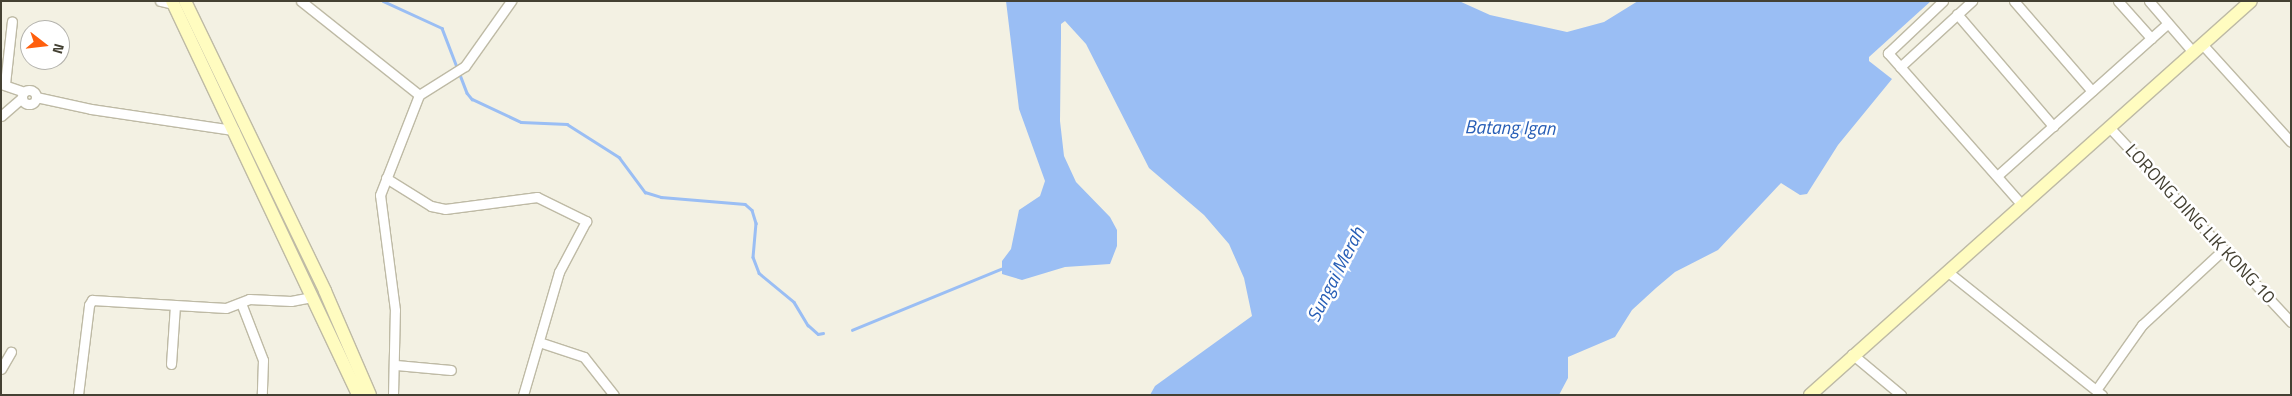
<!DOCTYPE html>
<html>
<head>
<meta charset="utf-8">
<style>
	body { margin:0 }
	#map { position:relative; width:2292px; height:396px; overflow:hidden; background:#f3f1e3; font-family:"Titillium Web",sans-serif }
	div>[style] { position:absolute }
	.water>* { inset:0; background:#9abef4 }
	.stream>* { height:2.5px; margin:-1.25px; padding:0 1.25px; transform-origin:1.25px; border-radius:1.25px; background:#9abef4 }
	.roads { filter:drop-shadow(1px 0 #bebaa5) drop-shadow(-1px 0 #bebaa5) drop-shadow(0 1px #bebaa5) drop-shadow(0 -1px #bebaa5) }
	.street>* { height:9px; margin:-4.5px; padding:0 4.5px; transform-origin:4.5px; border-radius:4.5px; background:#fff }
	.street>.ring { margin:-4.5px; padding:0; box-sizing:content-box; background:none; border:9px solid #fff; border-radius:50% }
	.secondary>* { height:12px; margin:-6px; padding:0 6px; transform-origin:6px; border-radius:6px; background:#fffcc0 }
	span { translate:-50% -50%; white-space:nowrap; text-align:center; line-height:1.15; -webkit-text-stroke:5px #fff; paint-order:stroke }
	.street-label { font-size:18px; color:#444133 }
	.water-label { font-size:19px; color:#275eb6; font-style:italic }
	.frame { position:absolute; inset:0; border:2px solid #444133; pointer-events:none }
	.north { position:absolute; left:20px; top:20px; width:50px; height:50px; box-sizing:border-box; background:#fff; border:1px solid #b4b3ad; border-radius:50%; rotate:106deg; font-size:14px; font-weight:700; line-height:20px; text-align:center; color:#444133 }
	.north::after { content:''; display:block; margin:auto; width:18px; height:22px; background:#ff5f0d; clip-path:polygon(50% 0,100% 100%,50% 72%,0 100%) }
</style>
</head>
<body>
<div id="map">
	<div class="water">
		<div style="clip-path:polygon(1006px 1px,1459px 1px,1490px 15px,1567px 32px,1604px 22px,1638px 1px,1931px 1px,1869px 57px,1869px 61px,1892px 79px,1838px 145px,1807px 194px,1800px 195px,1781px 183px,1718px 250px,1675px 272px,1656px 288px,1632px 310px,1615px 337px,1568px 357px,1568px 378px,1559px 395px,1150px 395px,1155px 386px,1252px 316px,1244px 278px,1229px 244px,1204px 215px,1149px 168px,1086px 44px,1065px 21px,1061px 24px,1061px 37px,1060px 121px,1064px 156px,1076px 182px,1110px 217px,1117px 230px,1117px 246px,1110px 264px,1065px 267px,1022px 280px,1002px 274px,1002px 261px,1011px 249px,1019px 210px,1040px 196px,1045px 181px,1019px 109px)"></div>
	</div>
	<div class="stream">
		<div style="left:383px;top:1px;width:65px;rotate:24.6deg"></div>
		<div style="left:442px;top:28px;width:42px;rotate:69deg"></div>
		<div style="left:459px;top:72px;width:22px;rotate:69deg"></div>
		<div style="left:467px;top:93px;width:8px;rotate:50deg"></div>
		<div style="left:472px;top:99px;width:54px;rotate:25.1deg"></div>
		<div style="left:521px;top:122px;width:46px;rotate:2.5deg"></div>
		<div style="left:567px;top:124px;width:62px;rotate:32.4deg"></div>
		<div style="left:619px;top:157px;width:44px;rotate:53.4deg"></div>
		<div style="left:645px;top:192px;width:17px;rotate:17deg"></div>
		<div style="left:661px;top:197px;width:84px;rotate:4.8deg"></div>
		<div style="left:745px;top:204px;width:9px;rotate:41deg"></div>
		<div style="left:752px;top:210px;width:14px;rotate:73deg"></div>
		<div style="left:756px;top:223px;width:34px;rotate:95deg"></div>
		<div style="left:753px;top:257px;width:17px;rotate:69deg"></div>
		<div style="left:759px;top:273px;width:45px;rotate:39.6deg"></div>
		<div style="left:794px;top:302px;width:27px;rotate:59deg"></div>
		<div style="left:808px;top:325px;width:13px;rotate:42deg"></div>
		<div style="left:818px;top:334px;width:5px;rotate:-11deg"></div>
		<div style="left:852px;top:330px;width:161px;rotate:-22.3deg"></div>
	</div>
	<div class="roads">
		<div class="street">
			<div style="left:160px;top:1px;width:13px;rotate:13deg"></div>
			<div style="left:301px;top:1px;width:151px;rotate:38.5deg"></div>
			<div style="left:1943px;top:1px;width:76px;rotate:136.6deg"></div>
			<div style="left:1888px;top:53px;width:203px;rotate:48.6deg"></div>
			<div style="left:2014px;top:1px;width:119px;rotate:49.1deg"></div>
			<div style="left:2118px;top:1px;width:50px;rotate:48.3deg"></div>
			<div style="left:2149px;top:1px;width:67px;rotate:49.2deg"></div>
			<div style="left:1957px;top:14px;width:148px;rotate:49.4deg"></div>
			<div style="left:2202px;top:44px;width:132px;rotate:47.8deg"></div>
			<div style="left:1900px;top:67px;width:98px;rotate:-42.5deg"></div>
			<div style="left:1px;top:84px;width:24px;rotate:19deg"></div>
			<div style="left:5px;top:84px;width:63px;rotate:-83.7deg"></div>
			<div class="ring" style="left:22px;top:90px;width:5px;height:5px"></div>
			<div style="left:36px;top:97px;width:56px;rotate:12.3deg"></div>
			<div style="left:91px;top:109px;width:145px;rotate:8.4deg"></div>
			<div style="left:1px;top:116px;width:28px;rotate:-41deg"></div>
			<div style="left:2109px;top:127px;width:267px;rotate:47deg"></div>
			<div style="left:1997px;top:176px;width:229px;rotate:-41.8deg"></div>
			<div style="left:386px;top:178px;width:53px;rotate:31.9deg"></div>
			<div style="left:431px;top:206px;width:14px;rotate:12deg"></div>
			<div style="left:445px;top:209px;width:93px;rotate:-7.4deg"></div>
			<div style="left:537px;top:197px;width:55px;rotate:26.1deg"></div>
			<div style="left:586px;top:221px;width:58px;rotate:117.9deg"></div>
			<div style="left:559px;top:272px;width:128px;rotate:106.3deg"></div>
			<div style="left:1948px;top:272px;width:197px;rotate:38.6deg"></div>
			<div style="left:241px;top:303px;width:61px;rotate:68.9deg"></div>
			<div style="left:263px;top:360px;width:35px;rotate:92deg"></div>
			<div style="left:539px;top:342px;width:47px;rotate:18.4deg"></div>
			<div style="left:584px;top:357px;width:48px;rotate:51.7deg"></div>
			<div style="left:1852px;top:354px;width:64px;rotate:39.9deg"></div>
			<div style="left:171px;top:364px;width:59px;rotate:-86.1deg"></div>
			<div style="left:396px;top:365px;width:55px;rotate:5.2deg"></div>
			<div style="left:1px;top:369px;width:20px;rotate:-60deg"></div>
			<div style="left:2096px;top:390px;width:80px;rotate:-54.7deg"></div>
			<div style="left:2142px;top:325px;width:112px;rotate:-42.8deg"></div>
			<div style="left:78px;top:395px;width:91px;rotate:-83deg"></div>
			<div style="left:89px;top:305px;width:6px;rotate:-59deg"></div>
			<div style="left:92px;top:300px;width:134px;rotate:3.4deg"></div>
			<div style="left:226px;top:308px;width:25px;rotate:-21deg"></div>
			<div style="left:249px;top:299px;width:42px;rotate:2.7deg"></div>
			<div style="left:291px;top:301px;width:21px;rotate:-11deg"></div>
			<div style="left:393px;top:395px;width:85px;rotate:-88.7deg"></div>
			<div style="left:395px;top:310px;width:116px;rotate:-97.4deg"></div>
			<div style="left:380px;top:195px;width:107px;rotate:-68.7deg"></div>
			<div style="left:419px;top:95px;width:54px;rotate:-32.2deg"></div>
			<div style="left:465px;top:66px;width:80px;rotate:-54.7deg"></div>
		</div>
		<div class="secondary">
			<div style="left:172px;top:1px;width:436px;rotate:64.7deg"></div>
			<div style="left:185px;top:1px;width:322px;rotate:64.2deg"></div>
			<div style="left:325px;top:291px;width:113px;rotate:66.6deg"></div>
			<div style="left:1810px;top:395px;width:591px;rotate:-41.78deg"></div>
		</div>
	</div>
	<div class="street-label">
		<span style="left:2200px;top:224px;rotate:47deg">LORONG DING LIK KONG 10</span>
	</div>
	<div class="water-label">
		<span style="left:1510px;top:127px;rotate:1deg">Batang Igan</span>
		<span style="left:1335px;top:274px;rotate:-63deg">Sungai Merah</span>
	</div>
	<div class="frame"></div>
	<div class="north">N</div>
</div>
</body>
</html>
